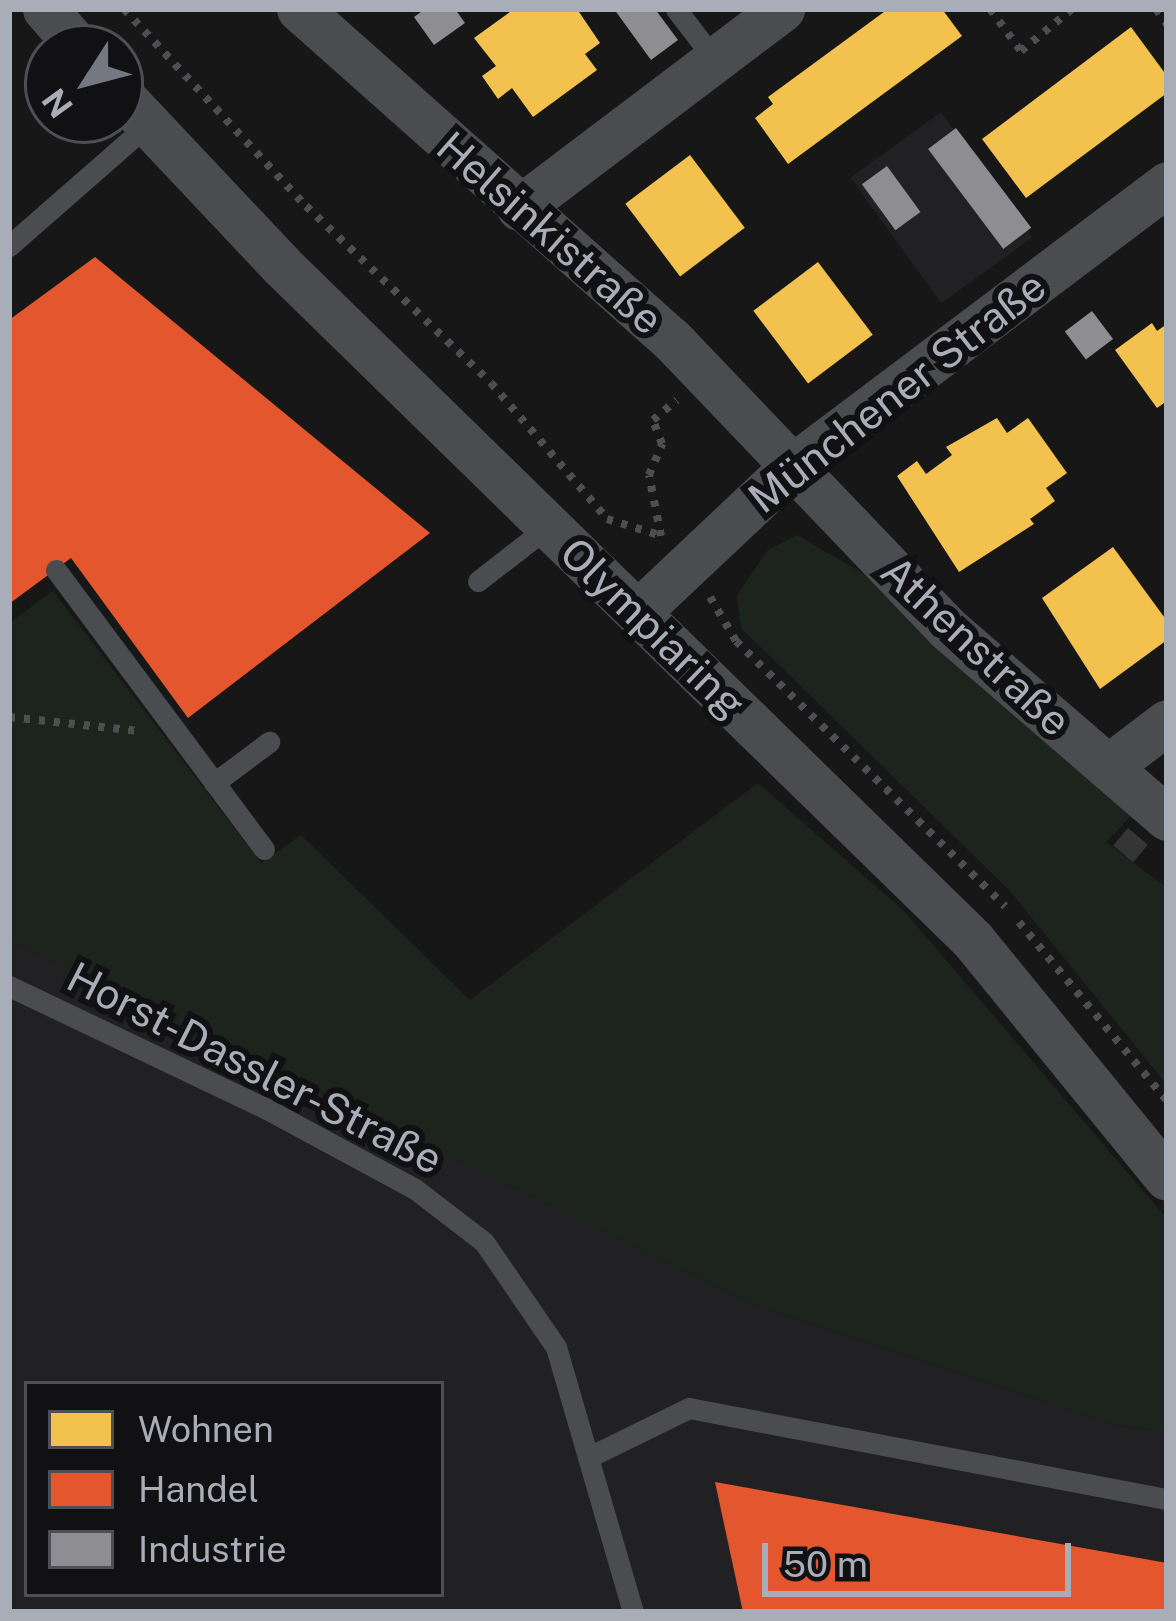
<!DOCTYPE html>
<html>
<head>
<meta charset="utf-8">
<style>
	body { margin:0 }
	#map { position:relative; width:1176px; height:1621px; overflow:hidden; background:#171717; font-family:"Public Sans",sans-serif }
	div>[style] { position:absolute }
	.built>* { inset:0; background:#212123; transform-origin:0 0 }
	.green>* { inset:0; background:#1d241e }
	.homes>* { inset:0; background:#f2c14e; transform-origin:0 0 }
	.shops>* { inset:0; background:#e4572e }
	.industry>* { inset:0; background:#8d8d92; transform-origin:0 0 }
	.building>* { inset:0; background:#353536; transform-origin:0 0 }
	.path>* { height:8px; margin-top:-4px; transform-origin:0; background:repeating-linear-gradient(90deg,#4d4e52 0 6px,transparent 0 15px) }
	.lane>* { height:21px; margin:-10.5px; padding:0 10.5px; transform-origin:10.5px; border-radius:10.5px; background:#4b4c50 }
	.street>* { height:45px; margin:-22.5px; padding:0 22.5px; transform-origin:22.5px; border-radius:22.5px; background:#4b4c50 }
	span { translate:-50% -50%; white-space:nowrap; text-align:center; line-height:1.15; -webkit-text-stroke:12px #111113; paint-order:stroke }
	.street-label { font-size:42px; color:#a8adb8 }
	.frame { position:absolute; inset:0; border:12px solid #a8adb8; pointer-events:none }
	.legend { position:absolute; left:24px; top:1381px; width:420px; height:216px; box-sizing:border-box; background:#111113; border:3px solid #4d4f55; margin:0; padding:15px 21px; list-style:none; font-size:36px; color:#a8adb8 }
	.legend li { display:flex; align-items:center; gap:24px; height:60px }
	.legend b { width:60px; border:3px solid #4d4f55 }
	.north { position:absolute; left:24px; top:24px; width:120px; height:120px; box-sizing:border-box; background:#111113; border:3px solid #4d4f55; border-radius:50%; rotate:234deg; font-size:33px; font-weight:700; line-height:48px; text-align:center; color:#a8adb8 }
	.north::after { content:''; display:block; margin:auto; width:42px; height:54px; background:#757880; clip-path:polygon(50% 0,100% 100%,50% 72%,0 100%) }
	.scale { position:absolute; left:762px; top:1543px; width:309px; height:54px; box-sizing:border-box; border:6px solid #a8adb8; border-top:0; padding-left:15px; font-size:36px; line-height:42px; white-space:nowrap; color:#a8adb8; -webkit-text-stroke:9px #111113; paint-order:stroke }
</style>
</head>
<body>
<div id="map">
	<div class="built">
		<div style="left:941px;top:112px;width:155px;height:112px;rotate:54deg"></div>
		<div style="clip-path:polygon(evenodd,9px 940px,759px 1307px,1121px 1426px,1167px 1431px,1167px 1612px,9px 1612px,9px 940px,27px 1384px,441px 1384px,441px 1594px,27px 1594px,27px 1384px)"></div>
	</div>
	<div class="green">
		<div style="clip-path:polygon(797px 535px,883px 585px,1132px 815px,1106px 842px,1167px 888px,1167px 1085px,1010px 891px,741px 628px,737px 595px,768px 550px)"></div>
		<div style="clip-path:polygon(53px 591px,261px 863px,301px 835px,470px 1000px,758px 783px,905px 912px,1167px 1219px,1167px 1431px,1121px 1426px,759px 1307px,9px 940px,9px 623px)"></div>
	</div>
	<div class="homes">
		<div style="clip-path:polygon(514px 9px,577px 9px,600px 43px,585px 54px,597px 70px,533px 117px,512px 88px,498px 99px,482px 76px,496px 66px,474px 38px)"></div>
		<div style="clip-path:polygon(888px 9px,942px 9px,962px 36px,788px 164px,755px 118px,773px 104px,768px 97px)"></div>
		<div style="clip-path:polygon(1131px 27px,1167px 76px,1167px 93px,1026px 198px,982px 139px)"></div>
		<div style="left:690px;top:155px;width:91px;height:81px;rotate:53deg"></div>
		<div style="left:818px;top:262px;width:91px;height:81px;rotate:53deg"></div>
		<div style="clip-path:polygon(1152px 323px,1157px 331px,1167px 324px,1167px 401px,1157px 408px,1115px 350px)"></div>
		<div style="clip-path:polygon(997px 418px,1007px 433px,1028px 418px,1067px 473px,1046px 488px,1055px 501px,1030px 519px,1034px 524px,959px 572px,897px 476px,917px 461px,926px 474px,952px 455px,946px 447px)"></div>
		<div style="clip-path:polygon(1113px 547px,1167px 621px,1167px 640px,1100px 689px,1042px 598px)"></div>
	</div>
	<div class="shops">
		<div style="clip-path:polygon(95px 257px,430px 533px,188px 718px,71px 558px,9px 604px,9px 320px)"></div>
		<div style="clip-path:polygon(715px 1482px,1167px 1563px,1167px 1612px,743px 1612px)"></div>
	</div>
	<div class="industry">
		<div style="clip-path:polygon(425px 9px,455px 9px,465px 23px,434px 45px,414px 17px)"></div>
		<div style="clip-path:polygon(614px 9px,655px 9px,678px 40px,651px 60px)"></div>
		<div style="left:956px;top:128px;width:125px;height:35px;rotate:53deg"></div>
		<div style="left:887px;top:166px;width:57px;height:31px;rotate:54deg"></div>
		<div style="left:1092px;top:311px;width:35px;height:34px;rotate:53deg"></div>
	</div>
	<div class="building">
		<div style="left:1128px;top:828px;width:26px;height:23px;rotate:40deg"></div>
	</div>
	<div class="path">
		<div style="left:124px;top:9px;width:268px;rotate:47.3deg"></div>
		<div style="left:306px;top:206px;width:256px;rotate:43.7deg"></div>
		<div style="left:491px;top:383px;width:179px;rotate:49.5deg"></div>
		<div style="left:607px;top:519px;width:54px;rotate:17.1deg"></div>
		<div style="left:990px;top:9px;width:52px;rotate:53.6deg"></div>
		<div style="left:1021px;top:51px;width:66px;rotate:-39.5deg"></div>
		<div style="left:1156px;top:9px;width:19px;rotate:54deg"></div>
		<div style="left:661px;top:536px;width:62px;rotate:-101.1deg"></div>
		<div style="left:649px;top:475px;width:34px;rotate:-67deg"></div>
		<div style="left:662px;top:444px;width:26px;rotate:-111deg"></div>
		<div style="left:653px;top:420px;width:31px;rotate:-40deg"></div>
		<div style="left:710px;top:597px;width:51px;rotate:59.4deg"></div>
		<div style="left:736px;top:641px;width:378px;rotate:44.6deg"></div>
		<div style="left:9px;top:717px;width:131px;rotate:6.1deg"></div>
		<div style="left:1019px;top:922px;width:232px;rotate:50.4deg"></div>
	</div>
	<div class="lane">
		<div style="left:676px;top:9px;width:64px;rotate:52.6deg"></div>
		<div style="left:9px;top:246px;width:184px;rotate:-41.2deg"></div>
		<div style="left:56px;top:570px;width:348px;rotate:53.3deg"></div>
		<div style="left:478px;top:581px;width:90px;rotate:-37.8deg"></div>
		<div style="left:214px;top:783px;width:69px;rotate:-36.7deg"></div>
		<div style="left:9px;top:986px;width:284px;rotate:25.5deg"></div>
		<div style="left:265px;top:1108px;width:170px;rotate:28.4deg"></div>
		<div style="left:415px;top:1189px;width:87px;rotate:37.5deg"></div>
		<div style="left:484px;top:1242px;width:127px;rotate:55.6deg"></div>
		<div style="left:556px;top:1347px;width:276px;rotate:73.8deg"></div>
		<div style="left:591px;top:1456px;width:109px;rotate:-26.1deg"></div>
		<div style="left:689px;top:1408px;width:487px;rotate:10.8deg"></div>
	</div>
	<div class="street">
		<div style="left:45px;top:9px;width:52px;rotate:48.9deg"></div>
		<div style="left:299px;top:9px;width:497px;rotate:41.6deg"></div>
		<div style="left:671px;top:339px;width:400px;rotate:46.3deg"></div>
		<div style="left:947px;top:628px;width:291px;rotate:40.8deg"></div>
		<div style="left:120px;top:94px;width:235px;rotate:46.7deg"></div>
		<div style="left:281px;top:265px;width:965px;rotate:44.29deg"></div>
		<div style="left:972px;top:939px;width:308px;rotate:50.8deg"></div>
		<div style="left:519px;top:208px;width:330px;rotate:-37.1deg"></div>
		<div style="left:638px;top:612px;width:213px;rotate:-43.3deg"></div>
		<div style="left:793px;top:466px;width:468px;rotate:-37deg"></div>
		<div style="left:1108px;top:767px;width:74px;rotate:-37.3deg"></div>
	</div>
	<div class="street-label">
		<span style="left:550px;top:233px;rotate:41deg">Helsinkistraße</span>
		<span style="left:897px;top:392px;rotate:-38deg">Münchener Straße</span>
		<span style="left:653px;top:628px;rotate:44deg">Olympiaring</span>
		<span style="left:976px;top:646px;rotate:43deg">Athenstraße</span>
		<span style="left:255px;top:1068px;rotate:27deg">Horst-Dassler-Straße</span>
	</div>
	<div class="frame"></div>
	<ul class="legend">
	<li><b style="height:33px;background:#f2c14e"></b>Wohnen</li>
	<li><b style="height:33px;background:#e4572e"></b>Handel</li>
	<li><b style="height:33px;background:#8d8d92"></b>Industrie</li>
	</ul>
	<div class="north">N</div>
	<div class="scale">50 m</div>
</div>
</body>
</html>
